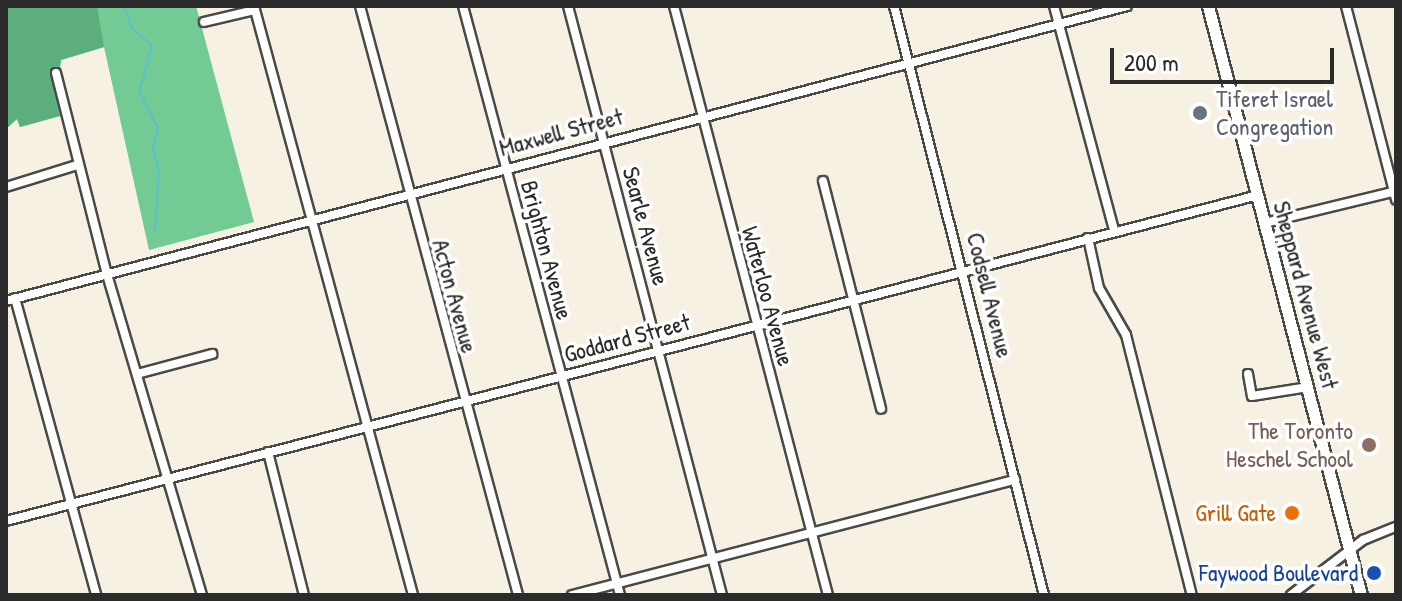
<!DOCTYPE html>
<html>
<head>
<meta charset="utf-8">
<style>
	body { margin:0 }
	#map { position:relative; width:1402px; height:601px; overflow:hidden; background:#f6f1e2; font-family:"Patrick Hand",sans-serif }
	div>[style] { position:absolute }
	.green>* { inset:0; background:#71cb92 }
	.forest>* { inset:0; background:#5caf7c }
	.stream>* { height:2px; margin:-1px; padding:0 1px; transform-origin:1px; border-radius:1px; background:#57c0d3 }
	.roads { filter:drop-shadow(2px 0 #494946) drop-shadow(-2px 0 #494946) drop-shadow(0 2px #494946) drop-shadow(0 -2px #494946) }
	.street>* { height:8px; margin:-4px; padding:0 4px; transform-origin:4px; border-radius:4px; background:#fff }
	.secondary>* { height:11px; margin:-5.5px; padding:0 5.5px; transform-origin:5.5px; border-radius:5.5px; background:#fff }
	.dots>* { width:22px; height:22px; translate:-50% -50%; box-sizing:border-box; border:4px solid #fff; border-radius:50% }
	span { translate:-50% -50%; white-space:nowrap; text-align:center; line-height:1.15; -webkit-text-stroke:7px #fff; paint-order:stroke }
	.worship-label { font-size:24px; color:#5b616d }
	.left { translate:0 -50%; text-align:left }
	.street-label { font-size:24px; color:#2b2b2b }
	.education-label { font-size:24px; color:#785e54 }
	.right { translate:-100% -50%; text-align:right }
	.food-label { font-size:24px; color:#c56008 }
	.transit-label { font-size:24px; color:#164399 }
	.frame { position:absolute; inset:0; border:8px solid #2b2b2b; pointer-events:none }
	.scale { position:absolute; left:1110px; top:48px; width:224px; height:36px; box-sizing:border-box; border:4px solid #2b2b2b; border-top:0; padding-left:10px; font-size:24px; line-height:28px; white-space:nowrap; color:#2b2b2b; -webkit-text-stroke:6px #fff; paint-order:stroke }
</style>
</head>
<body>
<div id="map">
	<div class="green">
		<div style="clip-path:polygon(6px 6px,196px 6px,254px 222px,149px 250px,104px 47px,61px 60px,60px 68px,50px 71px,60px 116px,20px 127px,17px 119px,6px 129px)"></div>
	</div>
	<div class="forest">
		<div style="clip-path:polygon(6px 6px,97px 6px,104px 47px,61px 60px,60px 68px,50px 71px,60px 116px,20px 127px,17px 119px,6px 129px)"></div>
	</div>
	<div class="stream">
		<div style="left:124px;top:6px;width:23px;rotate:70deg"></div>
		<div style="left:132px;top:28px;width:27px;rotate:42deg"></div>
		<div style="left:152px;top:46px;width:48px;rotate:105.8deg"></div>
		<div style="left:139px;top:92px;width:41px;rotate:62.2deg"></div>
		<div style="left:158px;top:128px;width:21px;rotate:104deg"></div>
		<div style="left:153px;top:148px;width:23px;rotate:75deg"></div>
		<div style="left:159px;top:170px;width:61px;rotate:93.8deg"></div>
	</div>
	<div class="roads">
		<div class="street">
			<div style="left:254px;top:6px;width:610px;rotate:74.89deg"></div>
			<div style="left:360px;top:6px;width:610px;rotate:74.98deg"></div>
			<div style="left:463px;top:6px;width:610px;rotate:75.07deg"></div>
			<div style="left:568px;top:6px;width:609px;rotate:75.35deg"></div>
			<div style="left:674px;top:6px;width:609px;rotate:75.35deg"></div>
			<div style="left:894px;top:6px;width:608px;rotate:75.71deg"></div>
			<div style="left:1054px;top:6px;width:232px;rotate:75deg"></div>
			<div style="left:1346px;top:6px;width:200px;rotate:75.5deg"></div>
			<div style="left:204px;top:22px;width:52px;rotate:-13.2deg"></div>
			<div style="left:56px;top:73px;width:204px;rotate:75.8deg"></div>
			<div style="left:106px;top:271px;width:338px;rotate:73.5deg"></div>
			<div style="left:823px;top:181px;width:235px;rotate:75.7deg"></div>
			<div style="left:6px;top:187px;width:74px;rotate:-17.2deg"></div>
			<div style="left:1265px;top:223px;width:135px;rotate:-13.7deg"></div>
			<div style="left:1088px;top:238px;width:51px;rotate:77.6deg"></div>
			<div style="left:1099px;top:288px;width:54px;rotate:60.1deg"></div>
			<div style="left:1126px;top:335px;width:268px;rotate:75.8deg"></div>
			<div style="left:15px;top:298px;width:308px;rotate:74.7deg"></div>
			<div style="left:6px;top:301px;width:1159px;rotate:-14.74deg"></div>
			<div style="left:137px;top:374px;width:78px;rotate:-14.9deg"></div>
			<div style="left:1248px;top:374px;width:22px;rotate:80deg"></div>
			<div style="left:1252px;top:396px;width:57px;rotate:-9.1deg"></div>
			<div style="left:268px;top:452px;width:147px;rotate:75.9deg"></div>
			<div style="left:6px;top:521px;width:1294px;rotate:-14.59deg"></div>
			<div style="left:572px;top:595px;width:458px;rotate:-14.6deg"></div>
			<div style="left:1291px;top:595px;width:91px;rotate:-37.4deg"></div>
			<div style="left:1363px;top:540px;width:35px;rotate:-22deg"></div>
		</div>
		<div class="secondary">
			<div style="left:1208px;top:6px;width:609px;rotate:75.44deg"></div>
		</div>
	</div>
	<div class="dots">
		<div style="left:1200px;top:113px;background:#6b7280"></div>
		<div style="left:1369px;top:445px;background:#8d6e63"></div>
		<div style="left:1292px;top:513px;background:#e8710a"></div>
		<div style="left:1374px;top:573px;background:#1a4fb4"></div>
	</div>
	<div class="worship-label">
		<span class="left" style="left:1216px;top:113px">Tiferet Israel<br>Congregation</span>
	</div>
	<div class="street-label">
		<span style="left:561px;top:132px;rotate:-15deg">Maxwell Street</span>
		<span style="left:646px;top:226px;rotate:75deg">Searle Avenue</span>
		<span style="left:547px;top:250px;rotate:75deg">Brighton Avenue</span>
		<span style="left:990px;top:295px;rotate:76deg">Codsell Avenue</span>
		<span style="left:1306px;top:295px;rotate:75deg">Sheppard Avenue West</span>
		<span style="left:455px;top:296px;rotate:75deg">Acton Avenue</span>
		<span style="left:768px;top:296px;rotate:75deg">Waterloo Avenue</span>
		<span style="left:627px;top:338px;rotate:-15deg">Goddard Street</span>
	</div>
	<div class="education-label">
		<span class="right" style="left:1353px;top:445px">The Toronto<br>Heschel School</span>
	</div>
	<div class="food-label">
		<span class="right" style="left:1276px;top:513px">Grill Gate</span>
	</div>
	<div class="transit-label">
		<span class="right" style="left:1358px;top:573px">Faywood Boulevard</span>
	</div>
	<div class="frame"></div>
	<div class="scale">200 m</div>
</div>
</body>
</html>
